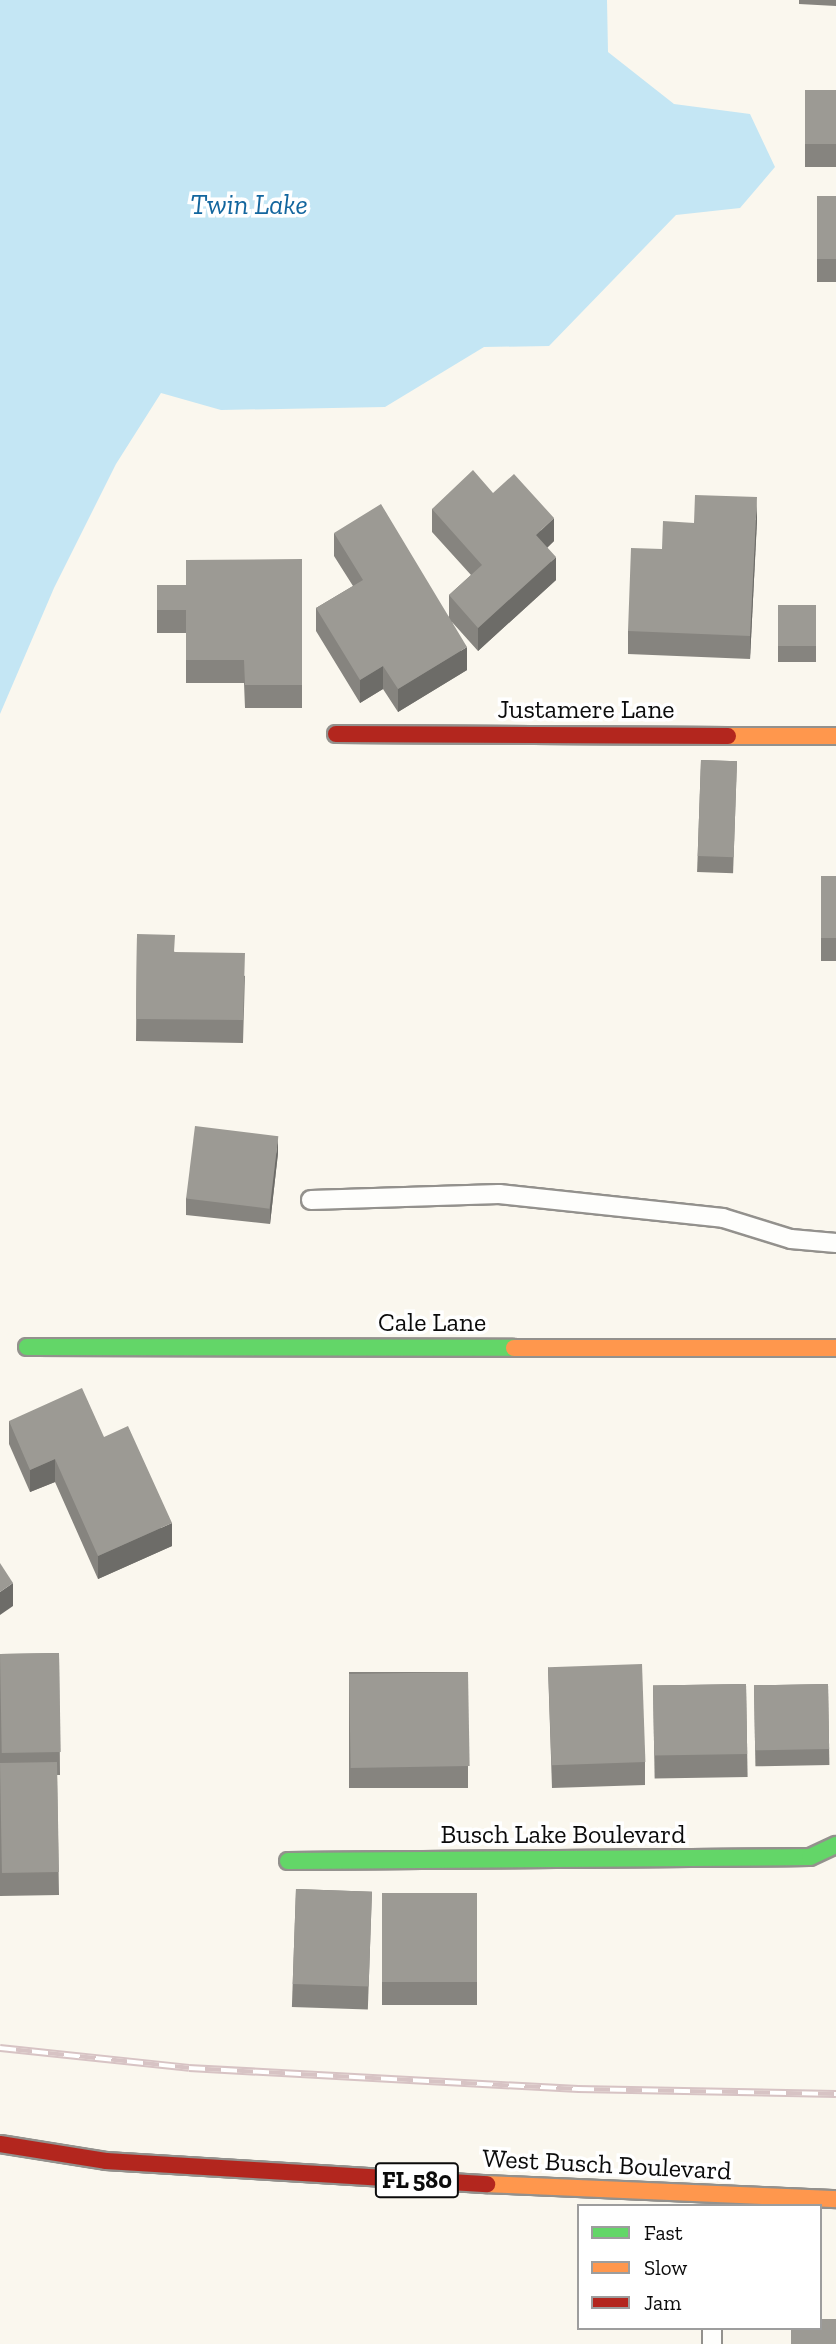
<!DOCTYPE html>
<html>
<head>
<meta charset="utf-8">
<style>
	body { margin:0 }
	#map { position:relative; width:836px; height:2344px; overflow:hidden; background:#faf7ee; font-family:"Zilla Slab",serif }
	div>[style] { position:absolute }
	.water>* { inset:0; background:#c4e6f4 }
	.roads { filter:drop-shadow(2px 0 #93918d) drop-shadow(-2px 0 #93918d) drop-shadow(0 2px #93918d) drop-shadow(0 -2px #93918d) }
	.lane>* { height:18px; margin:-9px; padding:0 9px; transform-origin:9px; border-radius:9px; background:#fefefc }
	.fast>* { height:16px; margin:-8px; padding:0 8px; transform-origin:8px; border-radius:8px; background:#63d668 }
	.slow>* { height:16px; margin:-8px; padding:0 8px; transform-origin:8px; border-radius:8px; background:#ff974d }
	.jam>* { height:16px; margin:-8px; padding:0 8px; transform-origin:8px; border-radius:8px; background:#b3261e }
	.rail>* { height:8px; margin-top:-4px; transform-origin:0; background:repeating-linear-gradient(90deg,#fff 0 16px,#d7c3c4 0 32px); box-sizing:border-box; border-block:2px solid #d7c3c4 }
	.wall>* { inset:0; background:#86847f; transform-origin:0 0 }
	.shaded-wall>* { inset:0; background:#6d6c68 }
	.building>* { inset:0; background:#9c9a94; transform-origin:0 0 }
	span { translate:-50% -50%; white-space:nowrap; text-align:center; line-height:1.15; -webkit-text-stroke:7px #fff; paint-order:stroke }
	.shield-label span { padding:2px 5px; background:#fff; border:2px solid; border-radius:5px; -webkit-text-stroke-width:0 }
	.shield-label { font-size:24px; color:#0b0b0b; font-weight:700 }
	.street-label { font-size:26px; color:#0b0b0b }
	.water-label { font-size:28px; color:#13669e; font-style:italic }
	.legend { position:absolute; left:577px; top:2204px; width:245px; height:126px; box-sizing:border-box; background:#fff; border:2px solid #9d9d9d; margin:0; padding:9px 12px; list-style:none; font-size:21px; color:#0b0b0b }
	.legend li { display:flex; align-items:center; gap:14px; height:35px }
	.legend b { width:35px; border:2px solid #9d9d9d }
</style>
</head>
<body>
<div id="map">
	<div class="water">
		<div style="clip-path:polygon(0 0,607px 0,608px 52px,674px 104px,750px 114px,775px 167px,740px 208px,676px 215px,549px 346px,484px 347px,385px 407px,221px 410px,161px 393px,116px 464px,54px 588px,0 714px)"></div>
	</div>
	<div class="roads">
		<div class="lane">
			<div style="left:311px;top:1200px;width:188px;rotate:-1.8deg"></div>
			<div style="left:499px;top:1194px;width:225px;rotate:6.1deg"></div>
			<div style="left:723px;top:1218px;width:71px;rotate:17.2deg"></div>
			<div style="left:791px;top:1239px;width:45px;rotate:5.1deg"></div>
			<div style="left:712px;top:2344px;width:16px;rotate:-90deg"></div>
		</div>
		<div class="fast">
			<div style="left:27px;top:1347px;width:487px;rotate:0.1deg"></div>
			<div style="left:288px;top:1861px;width:522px;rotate:-0.44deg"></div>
			<div style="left:810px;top:1857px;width:29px;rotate:-25deg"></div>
		</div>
		<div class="slow">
			<div style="left:728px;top:736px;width:108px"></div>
			<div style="left:514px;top:1348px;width:322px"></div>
			<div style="left:487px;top:2184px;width:349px;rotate:2.5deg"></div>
		</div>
		<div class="jam">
			<div style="left:336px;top:734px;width:392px;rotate:0.3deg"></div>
			<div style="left:0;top:2144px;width:107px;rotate:9.1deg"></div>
			<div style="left:106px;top:2161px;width:382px;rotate:3.5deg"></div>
		</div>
	</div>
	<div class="rail">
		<div style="left:0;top:2048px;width:190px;rotate:6deg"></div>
		<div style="left:189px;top:2068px;width:390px;rotate:3.1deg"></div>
		<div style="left:578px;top:2089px;width:258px;rotate:1.1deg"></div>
	</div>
	<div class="wall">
		<div style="clip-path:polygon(799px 0,836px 0,836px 6px,799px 4px)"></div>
		<div style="left:805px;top:90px;width:31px;height:77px"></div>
		<div style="left:836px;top:196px;width:86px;height:19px;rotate:90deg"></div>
		<div style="clip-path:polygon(493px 493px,554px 541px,547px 548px,556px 580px,478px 651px,452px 622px,467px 670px,398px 712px,383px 689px,360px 703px,316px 631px,316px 608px,353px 586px,334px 556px,334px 533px,449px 617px,449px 595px,471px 575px,432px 532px,432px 509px)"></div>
		<div style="clip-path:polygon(757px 520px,750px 659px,628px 654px,628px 631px,662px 549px,694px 523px)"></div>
		<div style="clip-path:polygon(302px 559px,302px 708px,245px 708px,244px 683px,186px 683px,186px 633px,157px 633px,157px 585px,186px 585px)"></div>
		<div style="left:778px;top:605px;width:38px;height:57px"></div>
		<div style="left:701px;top:760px;width:36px;height:112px;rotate:2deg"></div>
		<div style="left:821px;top:876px;width:15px;height:85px"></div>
		<div style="clip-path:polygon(137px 934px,175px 952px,245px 976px,243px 1043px,136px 1041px)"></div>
		<div style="clip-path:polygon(278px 1153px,270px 1224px,186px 1215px,186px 1198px)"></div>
		<div style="clip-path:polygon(9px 1421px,104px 1437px,172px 1546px,98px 1579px,55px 1482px,30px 1492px,9px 1444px)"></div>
		<div style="clip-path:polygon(59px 1653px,60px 1775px,57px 1775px,59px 1895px,0 1896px,0 1654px)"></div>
		<div style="clip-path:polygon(548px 1667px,645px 1762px,645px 1785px,552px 1788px)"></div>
		<div style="left:468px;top:1672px;width:116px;height:119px;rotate:90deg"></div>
		<div style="left:746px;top:1684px;width:93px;height:93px;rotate:89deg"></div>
		<div style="left:828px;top:1684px;width:81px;height:74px;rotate:89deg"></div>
		<div style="left:296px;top:1889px;width:76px;height:118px;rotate:2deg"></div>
		<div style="left:477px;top:1893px;width:112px;height:95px;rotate:90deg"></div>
	</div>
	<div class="shaded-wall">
		<div style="clip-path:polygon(757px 497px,757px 520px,750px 659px,750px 636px)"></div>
		<div style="clip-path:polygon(554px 518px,554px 541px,536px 558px,536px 535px)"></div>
		<div style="clip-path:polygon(556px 557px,556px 580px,478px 651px,478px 628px)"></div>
		<div style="clip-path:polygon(467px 647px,467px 670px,398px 712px,398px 689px)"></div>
		<div style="clip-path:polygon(383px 666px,383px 689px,360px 703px,360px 680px)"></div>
		<div style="clip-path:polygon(278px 1136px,278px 1153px,270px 1224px,270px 1208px)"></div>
		<div style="clip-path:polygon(55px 1459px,55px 1482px,30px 1492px,30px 1470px)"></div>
		<div style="clip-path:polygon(172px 1523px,172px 1546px,98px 1579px,98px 1556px)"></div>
		<div style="clip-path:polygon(13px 1583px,13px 1606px,0 1615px,0 1592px)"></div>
	</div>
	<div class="building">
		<div style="left:805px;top:90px;width:31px;height:54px"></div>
		<div style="left:836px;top:196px;width:63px;height:19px;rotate:90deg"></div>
		<div style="clip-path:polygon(473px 470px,493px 493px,514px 474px,554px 518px,536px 535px,556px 557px,478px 628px,449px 595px,482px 565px,432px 509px)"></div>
		<div style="clip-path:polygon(695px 495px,757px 497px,750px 636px,628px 631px,631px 548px,662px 549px,663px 521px,694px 523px)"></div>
		<div style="clip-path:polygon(381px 504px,467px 647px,398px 689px,383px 666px,360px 680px,316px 608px,363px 580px,334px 533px)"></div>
		<div style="clip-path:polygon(302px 559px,302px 685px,245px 685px,244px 660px,186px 660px,186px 610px,157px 610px,157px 585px,186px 585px,186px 560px)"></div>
		<div style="left:778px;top:605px;width:38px;height:41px"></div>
		<div style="left:701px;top:760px;width:36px;height:96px;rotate:2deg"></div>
		<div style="left:821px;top:876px;width:15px;height:62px"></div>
		<div style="clip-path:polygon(137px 934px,175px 935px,174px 952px,245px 953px,243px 1020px,136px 1019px)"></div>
		<div style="left:195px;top:1126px;width:84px;height:73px;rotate:7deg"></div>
		<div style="clip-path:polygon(82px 1388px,104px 1437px,128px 1426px,172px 1523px,98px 1556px,55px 1459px,30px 1470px,9px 1421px)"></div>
		<div style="clip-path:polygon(0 1563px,13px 1583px,0 1592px)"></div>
		<div style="left:59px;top:1653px;width:99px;height:59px;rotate:89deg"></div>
		<div style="left:642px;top:1664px;width:98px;height:94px;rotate:88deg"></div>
		<div style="left:468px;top:1672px;width:94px;height:119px;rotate:89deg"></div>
		<div style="left:746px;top:1684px;width:70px;height:93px;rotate:89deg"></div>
		<div style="left:828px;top:1684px;width:65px;height:74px;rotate:89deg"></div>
		<div style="left:57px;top:1762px;width:110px;height:57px;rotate:89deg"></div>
		<div style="left:296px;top:1889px;width:76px;height:95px;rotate:2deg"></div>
		<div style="left:477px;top:1893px;width:89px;height:95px;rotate:90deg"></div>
		<div style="clip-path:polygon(820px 2319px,836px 2319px,836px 2344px,791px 2344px,791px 2328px,820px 2328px)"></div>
	</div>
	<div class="shield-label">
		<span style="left:417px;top:2180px">FL 580</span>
	</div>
	<div class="street-label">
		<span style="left:586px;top:710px">Justamere Lane</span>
		<span style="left:432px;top:1323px">Cale Lane</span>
		<span style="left:563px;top:1835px">Busch Lake Boulevard</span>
		<span style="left:607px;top:2165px;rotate:3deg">West Busch Boulevard</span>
	</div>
	<div class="water-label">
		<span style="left:249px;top:205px">Twin Lake</span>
	</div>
	<ul class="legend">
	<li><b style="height:9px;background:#63d668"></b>Fast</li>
	<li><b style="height:9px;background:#ff974d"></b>Slow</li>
	<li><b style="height:9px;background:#b3261e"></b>Jam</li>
	</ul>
</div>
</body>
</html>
